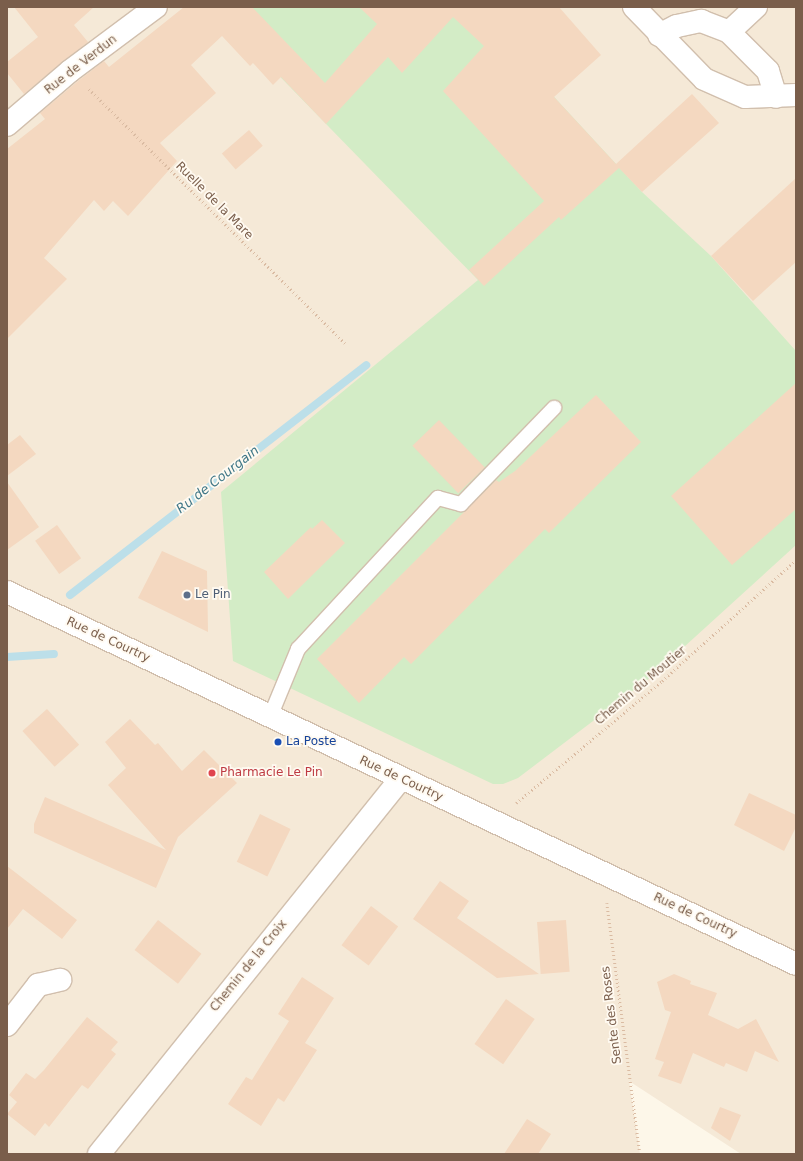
<!DOCTYPE html>
<html>
<head>
<meta charset="utf-8">
<style>
	body { margin:0 }
	#map { position:relative; width:803px; height:1161px; overflow:hidden; background:#fdf7e9; font-family:"DejaVu Sans",sans-serif }
	div>[style] { position:absolute }
	.residential>* { inset:0; background:#f5e9d7 }
	.green>* { inset:0; background:#d3ecc6 }
	.stream>* { height:8px; margin:-4px; padding:0 4px; transform-origin:4px; border-radius:4px; background:#bcdfe9 }
	.building>* { inset:0; background:#f4d8c0; transform-origin:0 0 }
	.path>* { height:2.5px; margin-top:-1.25px; transform-origin:0; background:repeating-linear-gradient(90deg,#dabba2 0 1px,transparent 0 4px) }
	.roads { filter:drop-shadow(1px 0 #d1bfad) drop-shadow(-1px 0 #d1bfad) drop-shadow(0 1px #d1bfad) drop-shadow(0 -1px #d1bfad) }
	.lane>* { height:14px; margin:-7px; padding:0 7px; transform-origin:7px; border-radius:7px; background:#fff }
	.street>* { height:22px; margin:-11px; padding:0 11px; transform-origin:11px; border-radius:11px; background:#fff }
	.secondary>* { height:22px; margin:-11px; padding:0 11px; transform-origin:11px; border-radius:11px; background:#fff }
	.dots>* { width:11px; height:11px; translate:-50% -50%; box-sizing:border-box; border:2px solid #fffaf1; border-radius:50% }
	span { translate:-50% -50%; white-space:nowrap; text-align:center; line-height:1.15; -webkit-text-stroke:3.5px #fffaf1; paint-order:stroke }
	.street-label { font-size:12px; color:#7a5e4b }
	.service-label { font-size:12px; color:#4e5e75 }
	.left { translate:0 -50%; text-align:left }
	.transit-label { font-size:12px; color:#164399 }
	.health-label { font-size:12px; color:#be3a42 }
	.water-label { font-size:13px; color:#407787; font-style:italic }
	.frame { position:absolute; inset:0; border:8px solid #7a5e4b; pointer-events:none }
</style>
</head>
<body>
<div id="map">
	<div class="residential">
		<div style="clip-path:polygon(7px 7px,796px 7px,796px 1154px,741px 1154px,629px 1081px,640px 1154px,7px 1154px)"></div>
	</div>
	<div class="green">
		<div style="clip-path:polygon(212px 7px,471px 7px,642px 192px,711px 256px,796px 351px,796px 545px,651px 677px,518px 778px,503px 784px,493px 784px,233px 661px,221px 492px,478px 280px)"></div>
	</div>
	<div class="stream">
		<div style="left:70px;top:595px;width:375px;rotate:-37.8deg"></div>
		<div style="left:7px;top:657px;width:47px;rotate:-3.7deg"></div>
	</div>
	<div class="building">
		<div style="clip-path:polygon(14px 7px,94px 7px,74px 25px,88px 42px,24px 94px,7px 73px,7px 62px,38px 37px)"></div>
		<div style="clip-path:polygon(184px 7px,252px 7px,325px 83px,377px 24px,359px 7px,559px 7px,601px 55px,554px 97px,616px 164px,692px 94px,719px 123px,642px 192px,619px 168px,561px 220px,559px 217px,484px 286px,469px 270px,544px 201px,443px 91px,484px 46px,453px 17px,402px 73px,388px 57px,326px 124px,281px 77px,273px 85px,253px 63px,250px 66px,222px 36px,191px 65px,216px 93px,160px 143px,177px 161px,128px 216px,113px 201px,104px 211px,94px 200px,44px 258px,67px 279px,7px 339px,7px 149px,45px 119px,40px 113px,78px 81px,104px 61px,109px 67px)"></div>
		<div style="left:249px;top:130px;width:21px;height:36px;rotate:49deg"></div>
		<div style="clip-path:polygon(796px 178px,796px 262px,753px 301px,711px 256px)"></div>
		<div style="clip-path:polygon(796px 383px,796px 509px,732px 565px,671px 496px)"></div>
		<div style="clip-path:polygon(596px 395px,641px 442px,549px 533px,545px 529px,411px 664px,404px 657px,359px 703px,317px 659px,496px 480px,499px 482px,515px 471px)"></div>
		<div style="left:439px;top:420px;width:66px;height:37px;rotate:46deg"></div>
		<div style="clip-path:polygon(20px 435px,36px 454px,7px 476px,7px 445px)"></div>
		<div style="clip-path:polygon(7px 482px,39px 527px,7px 550px)"></div>
		<div style="clip-path:polygon(322px 520px,345px 543px,288px 599px,264px 572px,311px 527px,312px 529px)"></div>
		<div style="left:57px;top:525px;width:41px;height:27px;rotate:54deg"></div>
		<div style="clip-path:polygon(162px 551px,207px 571px,208px 632px,138px 598px)"></div>
		<div style="left:47px;top:709px;width:48px;height:33px;rotate:48deg"></div>
		<div style="clip-path:polygon(130px 719px,155px 745px,158px 743px,182px 771px,204px 750px,237px 783px,178px 837px,156px 888px,34px 833px,34px 824px,45px 797px,166px 850px,108px 785px,126px 768px,105px 742px)"></div>
		<div style="clip-path:polygon(749px 793px,796px 815px,796px 827px,784px 851px,734px 825px)"></div>
		<div style="left:260px;top:814px;width:34px;height:53px;rotate:26deg"></div>
		<div style="clip-path:polygon(7px 866px,77px 920px,62px 939px,23px 909px,7px 929px)"></div>
		<div style="clip-path:polygon(440px 881px,469px 901px,457px 918px,539px 974px,497px 978px,413px 919px)"></div>
		<div style="left:371px;top:906px;width:34px;height:49px;rotate:37deg"></div>
		<div style="left:158px;top:920px;width:55px;height:38px;rotate:38deg"></div>
		<div style="left:566px;top:920px;width:52px;height:29px;rotate:86deg"></div>
		<div style="clip-path:polygon(674px 974px,691px 981px,690px 984px,717px 993px,708px 1015px,738px 1029px,756px 1019px,779px 1062px,755px 1051px,747px 1072px,726px 1063px,724px 1067px,693px 1053px,681px 1084px,658px 1076px,664px 1062px,655px 1059px,671px 1012px,665px 1010px,657px 982px)"></div>
		<div style="clip-path:polygon(302px 977px,334px 998px,305px 1043px,317px 1050px,284px 1102px,278px 1098px,261px 1126px,228px 1104px,246px 1077px,252px 1080px,289px 1021px,278px 1014px)"></div>
		<div style="left:506px;top:999px;width:35px;height:55px;rotate:35deg"></div>
		<div style="clip-path:polygon(87px 1017px,118px 1042px,111px 1050px,116px 1054px,88px 1089px,82px 1085px,49px 1127px,45px 1123px,35px 1136px,7px 1114px,17px 1102px,9px 1095px,26px 1073px,35px 1079px,44px 1070px)"></div>
		<div style="clip-path:polygon(720px 1107px,741px 1115px,730px 1141px,711px 1128px)"></div>
		<div style="clip-path:polygon(527px 1119px,551px 1134px,538px 1154px,504px 1154px)"></div>
	</div>
	<div class="path">
		<div style="left:89px;top:89px;width:361px;rotate:44.8deg"></div>
		<div style="left:516px;top:803px;width:190px;rotate:-39.9deg"></div>
		<div style="left:662px;top:681px;width:181px;rotate:-42.1deg"></div>
		<div style="left:607px;top:903px;width:253px;rotate:82.5deg"></div>
	</div>
	<div class="roads">
		<div class="lane">
			<div style="left:270px;top:717px;width:74px;rotate:-67.6deg"></div>
			<div style="left:298px;top:649px;width:206px;rotate:-47.2deg"></div>
			<div style="left:438px;top:498px;width:24px;rotate:15deg"></div>
			<div style="left:461px;top:504px;width:134px;rotate:-45.9deg"></div>
		</div>
		<div class="street">
			<div style="left:634px;top:7px;width:100px;rotate:45.8deg"></div>
			<div style="left:704px;top:79px;width:45px;rotate:23.7deg"></div>
			<div style="left:745px;top:97px;width:51px;rotate:-2.2deg"></div>
			<div style="left:729px;top:32px;width:37px;rotate:-43deg"></div>
			<div style="left:659px;top:35px;width:20px;rotate:-27deg"></div>
			<div style="left:677px;top:26px;width:25px;rotate:-12deg"></div>
			<div style="left:701px;top:21px;width:30px;rotate:21deg"></div>
			<div style="left:729px;top:32px;width:55px;rotate:45deg"></div>
			<div style="left:768px;top:71px;width:27px;rotate:73deg"></div>
			<div style="left:7px;top:125px;width:83px;rotate:-40.6deg"></div>
			<div style="left:70px;top:71px;width:107px;rotate:-36.7deg"></div>
			<div style="left:7px;top:1025px;width:51px;rotate:-52.2deg"></div>
			<div style="left:38px;top:985px;width:23px;rotate:-13deg"></div>
			<div style="left:99px;top:1154px;width:481px;rotate:-51.2deg"></div>
		</div>
		<div class="secondary">
			<div style="left:7px;top:592px;width:872px;rotate:25.24deg"></div>
		</div>
	</div>
	<div class="dots">
		<div style="left:187px;top:595px;background:#5c6f8a"></div>
		<div style="left:278px;top:742px;background:#1a4fb4"></div>
		<div style="left:212px;top:773px;background:#e0444e"></div>
	</div>
	<div class="street-label">
		<span style="left:81px;top:65px;rotate:-38deg">Rue de Verdun</span>
		<span style="left:214px;top:201px;rotate:45deg">Ruelle de la Mare</span>
		<span style="left:108px;top:640px;rotate:25deg">Rue de Courtry</span>
		<span style="left:641px;top:686px;rotate:-40deg">Chemin du Moutier</span>
		<span style="left:401px;top:779px;rotate:25deg">Rue de Courtry</span>
		<span style="left:695px;top:916px;rotate:25deg">Rue de Courtry</span>
		<span style="left:249px;top:966px;rotate:-51deg">Chemin de la Croix</span>
		<span style="left:612px;top:1015px;rotate:-97deg">Sente des Roses</span>
	</div>
	<div class="service-label">
		<span class="left" style="left:195px;top:595px">Le Pin</span>
	</div>
	<div class="transit-label">
		<span class="left" style="left:286px;top:742px">La Poste</span>
	</div>
	<div class="health-label">
		<span class="left" style="left:220px;top:773px">Pharmacie Le Pin</span>
	</div>
	<div class="water-label">
		<span style="left:218px;top:480px;rotate:-38deg">Ru de Courgain</span>
	</div>
	<div class="frame"></div>
</div>
</body>
</html>
